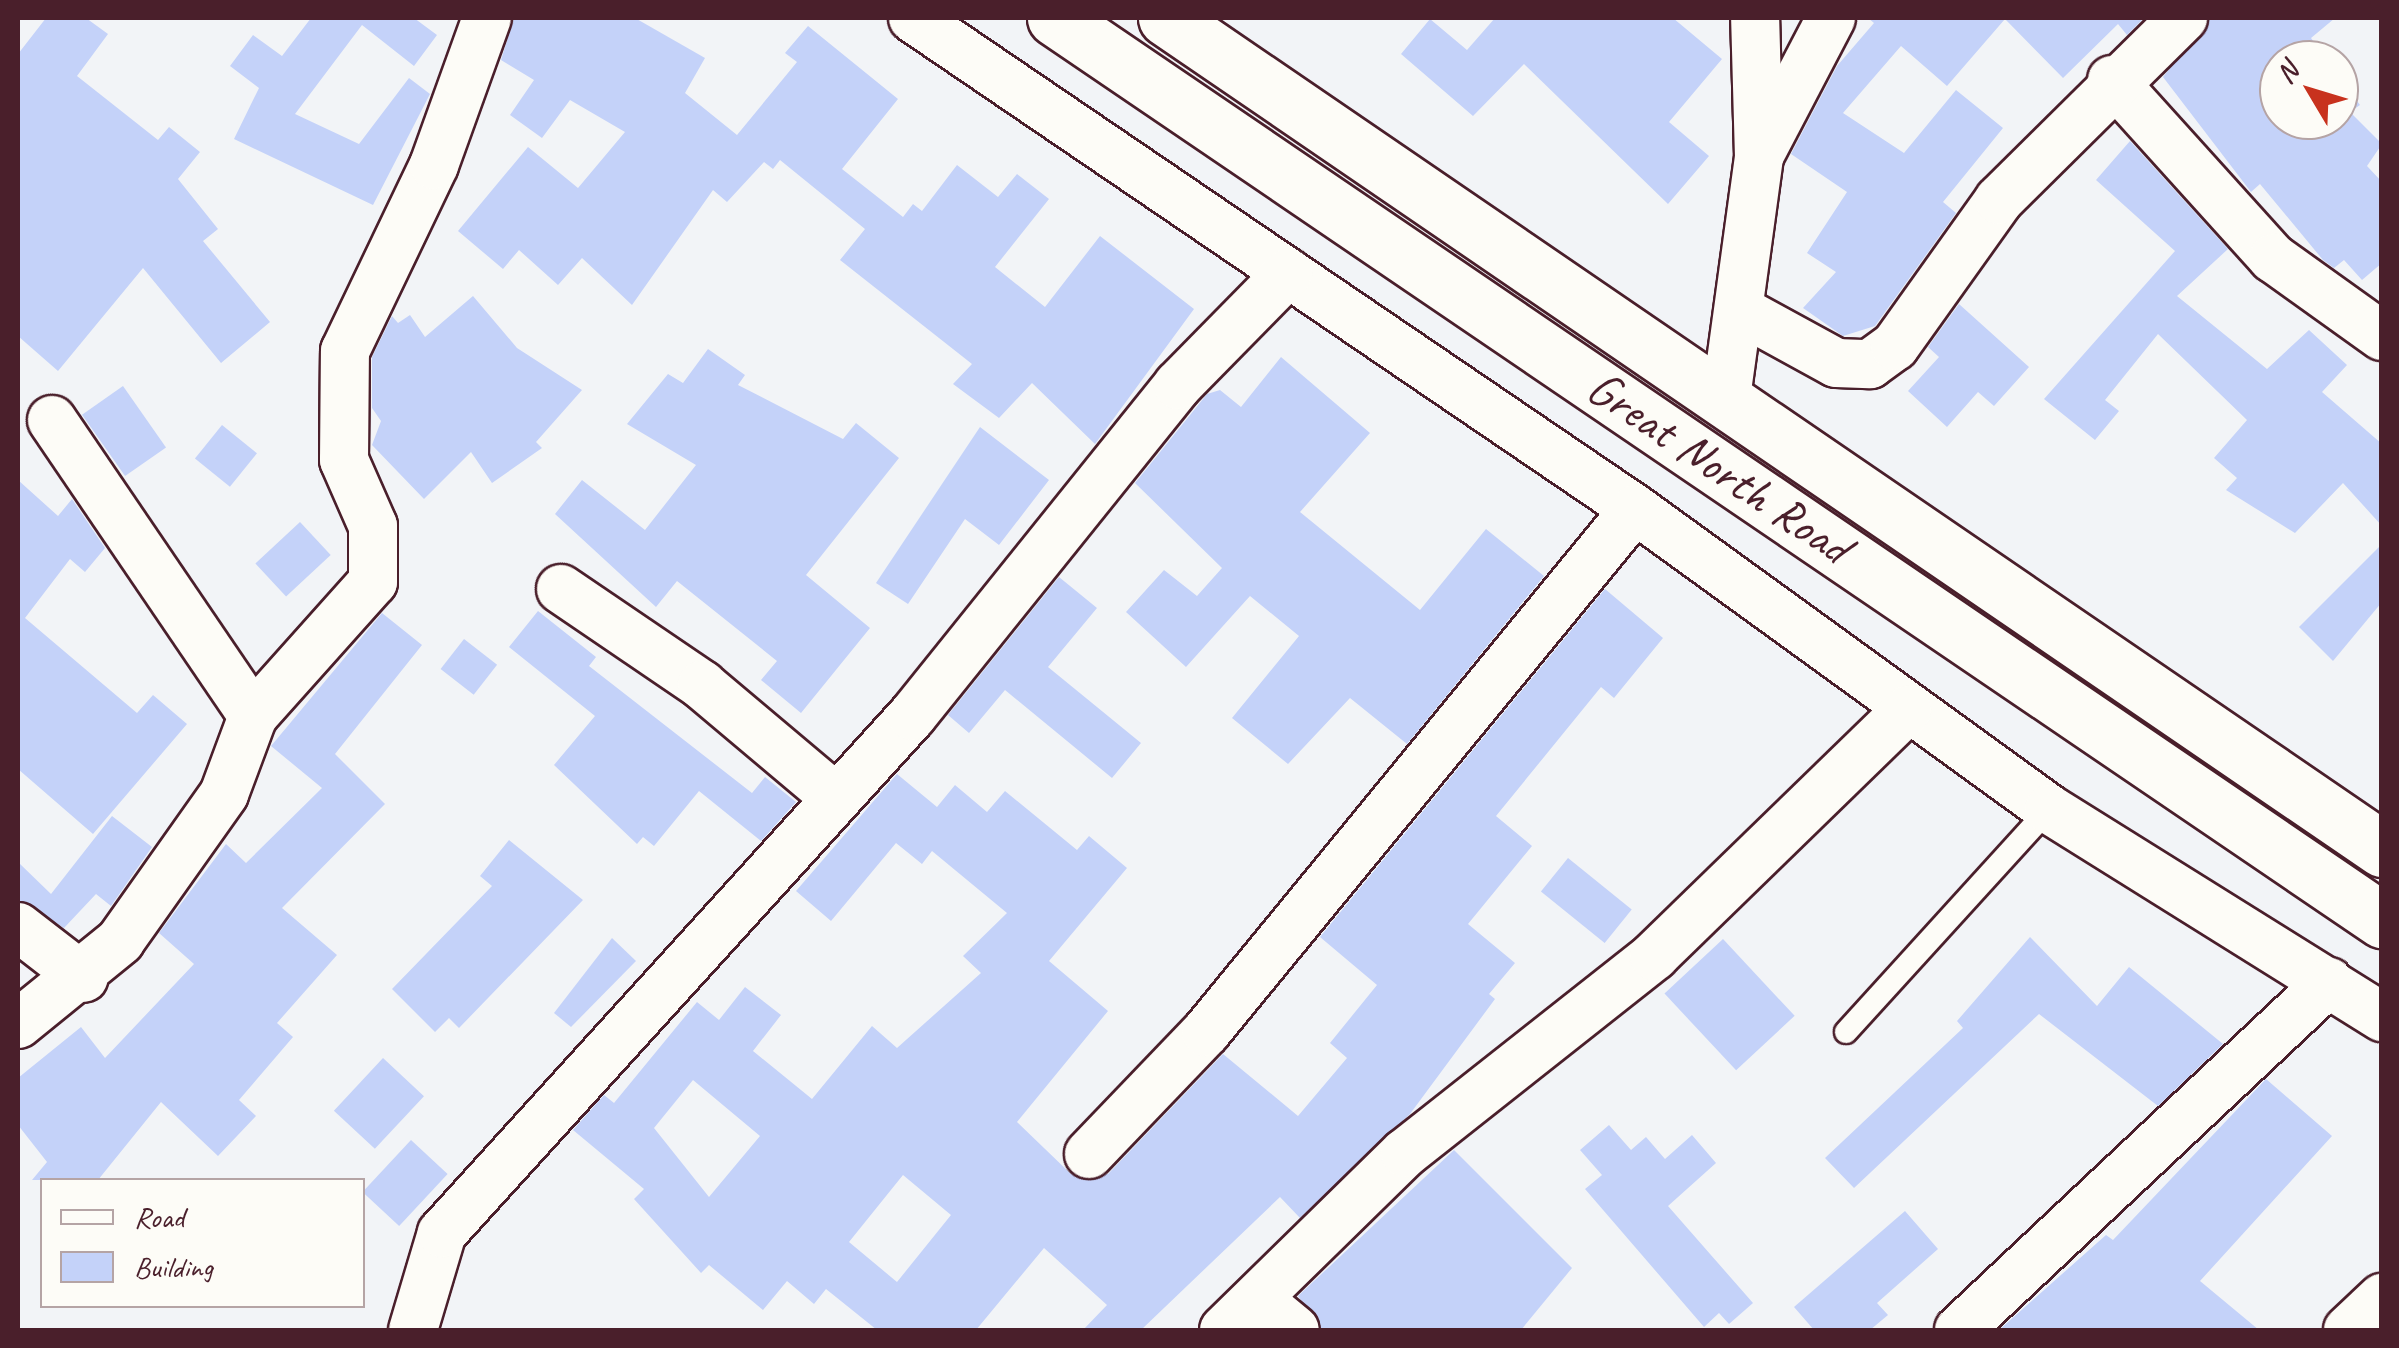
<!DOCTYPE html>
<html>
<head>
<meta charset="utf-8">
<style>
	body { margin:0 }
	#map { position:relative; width:2399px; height:1348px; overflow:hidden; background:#f2f4f7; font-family:Caveat,sans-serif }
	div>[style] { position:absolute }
	.building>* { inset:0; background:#c4d2f9; transform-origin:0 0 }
	.roads { filter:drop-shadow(2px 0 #4a1f2b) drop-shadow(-2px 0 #4a1f2b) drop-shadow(0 2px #4a1f2b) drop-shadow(0 -2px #4a1f2b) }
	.lane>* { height:22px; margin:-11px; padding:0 11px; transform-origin:11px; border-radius:11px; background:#fdfcf7 }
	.street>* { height:48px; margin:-24px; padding:0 24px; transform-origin:24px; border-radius:24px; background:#fdfcf7 }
	.primary>* { height:55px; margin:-27.5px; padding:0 27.5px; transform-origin:27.5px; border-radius:27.5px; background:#fdfcf7 }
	span { translate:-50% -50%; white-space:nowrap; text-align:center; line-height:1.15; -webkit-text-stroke:9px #fdfcf7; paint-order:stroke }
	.street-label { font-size:50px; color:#4a1f2b }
	.frame { position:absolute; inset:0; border:20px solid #4a1f2b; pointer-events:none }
	.legend { position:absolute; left:40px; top:1178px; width:325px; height:130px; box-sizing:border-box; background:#fdfcf7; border:2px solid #b5a4a5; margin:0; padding:12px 18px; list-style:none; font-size:30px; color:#4a1f2b }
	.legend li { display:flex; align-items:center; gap:20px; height:50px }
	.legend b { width:50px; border:2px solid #b5a4a5 }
	.north { position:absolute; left:2259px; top:40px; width:100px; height:100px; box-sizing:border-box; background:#fdfcf7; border:2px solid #b5a4a5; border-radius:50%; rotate:308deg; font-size:28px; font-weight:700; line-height:40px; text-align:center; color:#4a1f2b }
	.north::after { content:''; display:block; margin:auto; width:35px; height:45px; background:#c8321e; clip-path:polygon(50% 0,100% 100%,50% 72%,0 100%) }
</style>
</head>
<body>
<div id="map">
	<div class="building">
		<div style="clip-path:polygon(46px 18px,86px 18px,108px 34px,77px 76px,158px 140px,169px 127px,200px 152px,178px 179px,218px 229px,203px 241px,270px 322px,221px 363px,143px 268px,58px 371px,18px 336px,18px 54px)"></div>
		<div style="clip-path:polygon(311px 18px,414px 18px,437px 35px,414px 66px,362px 25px,295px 114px,359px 144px,409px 78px,430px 94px,373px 205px,234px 139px,259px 88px,230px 66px,253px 35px,282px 56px)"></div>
		<div style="clip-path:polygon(514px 18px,635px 18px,705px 58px,685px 93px,737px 135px,797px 62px,785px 53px,808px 26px,898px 99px,842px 169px,903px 217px,913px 204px,922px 211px,957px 165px,998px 197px,1017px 174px,1049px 199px,995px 267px,1045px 307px,1100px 236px,1194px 309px,1095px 444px,1032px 383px,999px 418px,953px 384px,972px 364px,840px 260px,865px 229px,780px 160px,773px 169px,764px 162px,727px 202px,713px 190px,632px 305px,582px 258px,558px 285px,519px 250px,503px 269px,458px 231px,528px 147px,578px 188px,625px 132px,570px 100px,542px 138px,510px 115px,534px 80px,501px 60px)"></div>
		<div style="clip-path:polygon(1495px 18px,1673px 18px,1722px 59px,1669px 122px,1709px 156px,1668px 204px,1524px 64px,1473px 116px,1401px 54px,1430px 19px,1467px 50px)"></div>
		<div style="clip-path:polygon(1868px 18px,2144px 18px,2127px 35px,2118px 24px,2063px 78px,2005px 19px,1947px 86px,1901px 46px,1843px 113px,1904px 153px,1956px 90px,2003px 128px,1943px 202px,1956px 213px,1875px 326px,1843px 336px,1803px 308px,1836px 272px,1807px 253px,1847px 192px,1791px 154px,1837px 66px,1874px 23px)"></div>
		<div style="clip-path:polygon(2210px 18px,2335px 18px,2311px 38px,2327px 60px,2279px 60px,2279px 120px,2339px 120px,2339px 76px,2360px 105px,2350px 112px,2382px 144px,2367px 166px,2382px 182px,2382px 263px,2362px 280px,2344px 260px,2334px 268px,2323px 260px,2260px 184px,2251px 192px,2163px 77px)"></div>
		<div style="clip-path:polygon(2130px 141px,2228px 249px,2177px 296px,2267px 369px,2309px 330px,2347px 365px,2322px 392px,2382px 444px,2382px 526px,2343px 483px,2295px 533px,2226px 490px,2237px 478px,2214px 458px,2247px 420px,2158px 334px,2105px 400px,2119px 411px,2095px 440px,2044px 399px,2175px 251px,2096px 180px)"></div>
		<div style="clip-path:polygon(473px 296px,517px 348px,582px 390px,536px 442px,542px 448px,492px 483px,471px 452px,424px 499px,372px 445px,381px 421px,372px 408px,372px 357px,392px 316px,398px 323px,410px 315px,425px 337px)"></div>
		<div style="clip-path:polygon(1959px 304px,2029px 367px,1994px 406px,1978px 392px,1947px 427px,1908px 391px,1939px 357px,1928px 347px)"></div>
		<div style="clip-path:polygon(708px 349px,745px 375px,738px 385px,843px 439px,856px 423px,899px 458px,806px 575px,870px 628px,801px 713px,761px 680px,777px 661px,677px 581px,656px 607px,555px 514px,582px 480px,645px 530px,696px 465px,627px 424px,668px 374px,683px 383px)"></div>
		<div style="clip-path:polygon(1281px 357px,1370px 433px,1300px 512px,1420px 610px,1486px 529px,1544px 576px,1407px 744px,1350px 698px,1288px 764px,1232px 718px,1299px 636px,1250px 596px,1186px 667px,1126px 612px,1164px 570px,1197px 596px,1222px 568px,1135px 483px,1207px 394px,1220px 390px,1241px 407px)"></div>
		<div style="left:123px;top:386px;width:75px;height:50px;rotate:55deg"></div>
		<div style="left:222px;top:425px;width:45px;height:43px;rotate:39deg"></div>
		<div style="clip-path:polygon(980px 427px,1049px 480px,999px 545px,965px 519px,908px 604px,876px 583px)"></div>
		<div style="clip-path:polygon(18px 480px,58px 516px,72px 499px,105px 548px,85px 572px,70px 559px,25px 618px,137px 713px,153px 695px,187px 724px,93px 834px,18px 769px)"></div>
		<div style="left:300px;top:522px;width:45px;height:61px;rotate:47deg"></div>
		<div style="clip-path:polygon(2382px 544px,2382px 602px,2333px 661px,2299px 627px)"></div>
		<div style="clip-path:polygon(1059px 577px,1097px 608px,1048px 667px,1141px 743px,1112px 778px,1005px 690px,969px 733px,948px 715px)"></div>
		<div style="clip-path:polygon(evenodd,1605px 589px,1663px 638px,1614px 698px,1601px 687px,1496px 816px,1532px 846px,1468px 924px,1515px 963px,1489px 994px,1495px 999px,1410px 1114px,1300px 1218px,1280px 1197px,1141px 1330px,1083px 1330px,1107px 1305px,1044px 1248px,976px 1330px,877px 1330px,826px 1289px,814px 1304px,787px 1281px,763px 1310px,709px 1265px,701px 1273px,634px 1199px,644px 1189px,573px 1130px,604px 1095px,614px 1103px,697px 1002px,719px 1020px,745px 987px,781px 1015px,753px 1051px,812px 1099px,872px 1026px,897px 1048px,981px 973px,963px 956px,1007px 913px,932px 851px,922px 864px,896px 843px,831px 921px,796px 891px,897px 774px,937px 807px,955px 785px,987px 812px,1005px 791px,1077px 850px,1089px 836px,1127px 868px,1049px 961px,1108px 1011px,1017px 1122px,1071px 1174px,1108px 1174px,1223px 1054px,1298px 1116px,1347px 1058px,1330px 1043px,1377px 985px,1320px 937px,1605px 589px,693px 1080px,760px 1136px,709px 1197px,654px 1128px,693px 1080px,1605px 589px,903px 1175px,951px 1215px,897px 1282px,849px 1242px,903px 1175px)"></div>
		<div style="clip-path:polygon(538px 611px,596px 657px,589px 666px,752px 793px,765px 777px,796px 802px,761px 841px,699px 791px,654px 846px,643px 837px,637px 844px,554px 765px,595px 716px,509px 647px)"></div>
		<div style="clip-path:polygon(382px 613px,422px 645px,335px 754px,385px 804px,282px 908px,337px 955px,277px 1023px,293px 1037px,239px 1100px,256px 1116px,218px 1156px,161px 1102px,98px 1180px,32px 1180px,47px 1162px,18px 1125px,18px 1078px,81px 1027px,105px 1058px,194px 964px,159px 933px,226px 844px,246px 863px,322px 788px,271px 746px)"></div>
		<div style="left:464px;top:639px;width:42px;height:38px;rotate:38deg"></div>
		<div style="clip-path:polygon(112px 816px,152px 847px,111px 906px,96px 894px,64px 928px,18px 900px,18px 862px,51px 894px)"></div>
		<div style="clip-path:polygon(509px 840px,583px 900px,459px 1028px,449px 1018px,435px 1032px,392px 989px,492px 886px,480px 876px)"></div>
		<div style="left:1568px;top:858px;width:82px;height:43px;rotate:39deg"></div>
		<div style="clip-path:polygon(2030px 937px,2097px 1006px,2129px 967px,2223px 1044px,2158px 1106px,2039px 1014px,1854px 1188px,1825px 1158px,1963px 1028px,1957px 1021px)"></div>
		<div style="clip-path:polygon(612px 938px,636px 961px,571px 1027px,554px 1013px)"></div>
		<div style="left:1723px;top:939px;width:105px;height:80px;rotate:47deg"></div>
		<div style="left:383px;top:1058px;width:56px;height:72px;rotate:43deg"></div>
		<div style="clip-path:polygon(2266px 1079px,2332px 1136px,2200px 1281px,2259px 1330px,1999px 1330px,2106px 1235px,2113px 1240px)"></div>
		<div style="clip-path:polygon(1609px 1125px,1631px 1150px,1646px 1137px,1665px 1159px,1692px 1135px,1716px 1163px,1668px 1206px,1753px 1303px,1729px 1324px,1719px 1313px,1704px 1327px,1585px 1189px,1602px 1175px,1580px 1150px)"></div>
		<div style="left:411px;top:1140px;width:50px;height:71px;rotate:43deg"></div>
		<div style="clip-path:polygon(1454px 1150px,1572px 1268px,1521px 1330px,1322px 1330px,1298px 1296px)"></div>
		<div style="clip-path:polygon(1905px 1211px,1938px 1249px,1877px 1303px,1888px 1315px,1870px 1330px,1814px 1330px,1794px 1307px)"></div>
	</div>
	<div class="roads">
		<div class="lane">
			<div style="left:1846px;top:1032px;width:302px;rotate:-47.7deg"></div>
		</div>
		<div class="street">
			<div style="left:913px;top:18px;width:873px;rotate:34.22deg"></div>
			<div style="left:1635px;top:509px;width:511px;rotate:35.93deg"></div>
			<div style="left:2049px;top:809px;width:393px;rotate:32deg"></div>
			<div style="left:2112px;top:80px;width:240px;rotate:47.9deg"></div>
			<div style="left:2273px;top:258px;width:134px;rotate:35.6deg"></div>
			<div style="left:1760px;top:154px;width:153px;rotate:-62.4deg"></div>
			<div style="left:1743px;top:312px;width:106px;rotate:28.7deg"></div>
			<div style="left:1836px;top:363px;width:34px;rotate:2deg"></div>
			<div style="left:1870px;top:364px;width:31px;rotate:-36deg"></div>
			<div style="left:1895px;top:346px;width:179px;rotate:-54.5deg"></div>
			<div style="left:1999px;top:200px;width:259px;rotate:-44.7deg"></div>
			<div style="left:1726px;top:398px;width:243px;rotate:-82.2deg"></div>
			<div style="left:1759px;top:157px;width:139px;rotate:-91.6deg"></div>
			<div style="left:52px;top:420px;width:358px;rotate:55.8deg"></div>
			<div style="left:561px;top:589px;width:171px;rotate:34.2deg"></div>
			<div style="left:702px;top:685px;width:174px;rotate:40.1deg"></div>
			<div style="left:18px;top:927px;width:83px;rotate:37.7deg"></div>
			<div style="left:18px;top:1024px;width:132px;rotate:-39.1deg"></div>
			<div style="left:120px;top:941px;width:180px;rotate:-54.7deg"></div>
			<div style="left:224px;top:794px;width:83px;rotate:-69.6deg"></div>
			<div style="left:253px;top:716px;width:180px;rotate:-48.2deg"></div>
			<div style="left:373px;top:582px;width:56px;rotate:-90deg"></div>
			<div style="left:373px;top:526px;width:72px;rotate:-113.7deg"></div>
			<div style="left:344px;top:460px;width:109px;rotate:-89.5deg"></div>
			<div style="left:345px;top:351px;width:206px;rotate:-64.4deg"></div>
			<div style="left:434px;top:165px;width:156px;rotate:-70.2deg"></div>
			<div style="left:1089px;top:1154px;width:169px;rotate:-46.2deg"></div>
			<div style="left:1206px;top:1032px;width:676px;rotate:-50.64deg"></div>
			<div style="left:1260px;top:1301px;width:45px;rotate:39.6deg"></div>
			<div style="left:413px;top:1330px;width:101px;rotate:-73.4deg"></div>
			<div style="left:442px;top:1233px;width:699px;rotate:-47.73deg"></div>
			<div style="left:912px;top:716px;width:425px;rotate:-51.2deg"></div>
			<div style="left:1178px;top:385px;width:157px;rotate:-45.5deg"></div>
			<div style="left:1224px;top:1330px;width:253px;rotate:-44.4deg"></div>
			<div style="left:1405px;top:1153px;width:318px;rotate:-38.3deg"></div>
			<div style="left:1654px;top:956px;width:353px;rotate:-44.2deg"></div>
			<div style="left:1959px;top:1330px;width:508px;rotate:-43.24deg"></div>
			<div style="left:2348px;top:1330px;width:47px;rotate:-43.3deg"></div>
		</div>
		<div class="primary">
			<div style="left:1055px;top:18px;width:1605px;rotate:34.21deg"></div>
			<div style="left:1166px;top:18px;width:1473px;rotate:34.35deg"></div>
		</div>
	</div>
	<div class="street-label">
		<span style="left:1719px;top:467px;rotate:34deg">Great North Road</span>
	</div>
	<div class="frame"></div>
	<ul class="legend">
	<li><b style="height:12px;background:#fdfcf7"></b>Road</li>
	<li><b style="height:28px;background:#c4d2f9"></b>Building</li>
	</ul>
	<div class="north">N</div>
</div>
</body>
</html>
